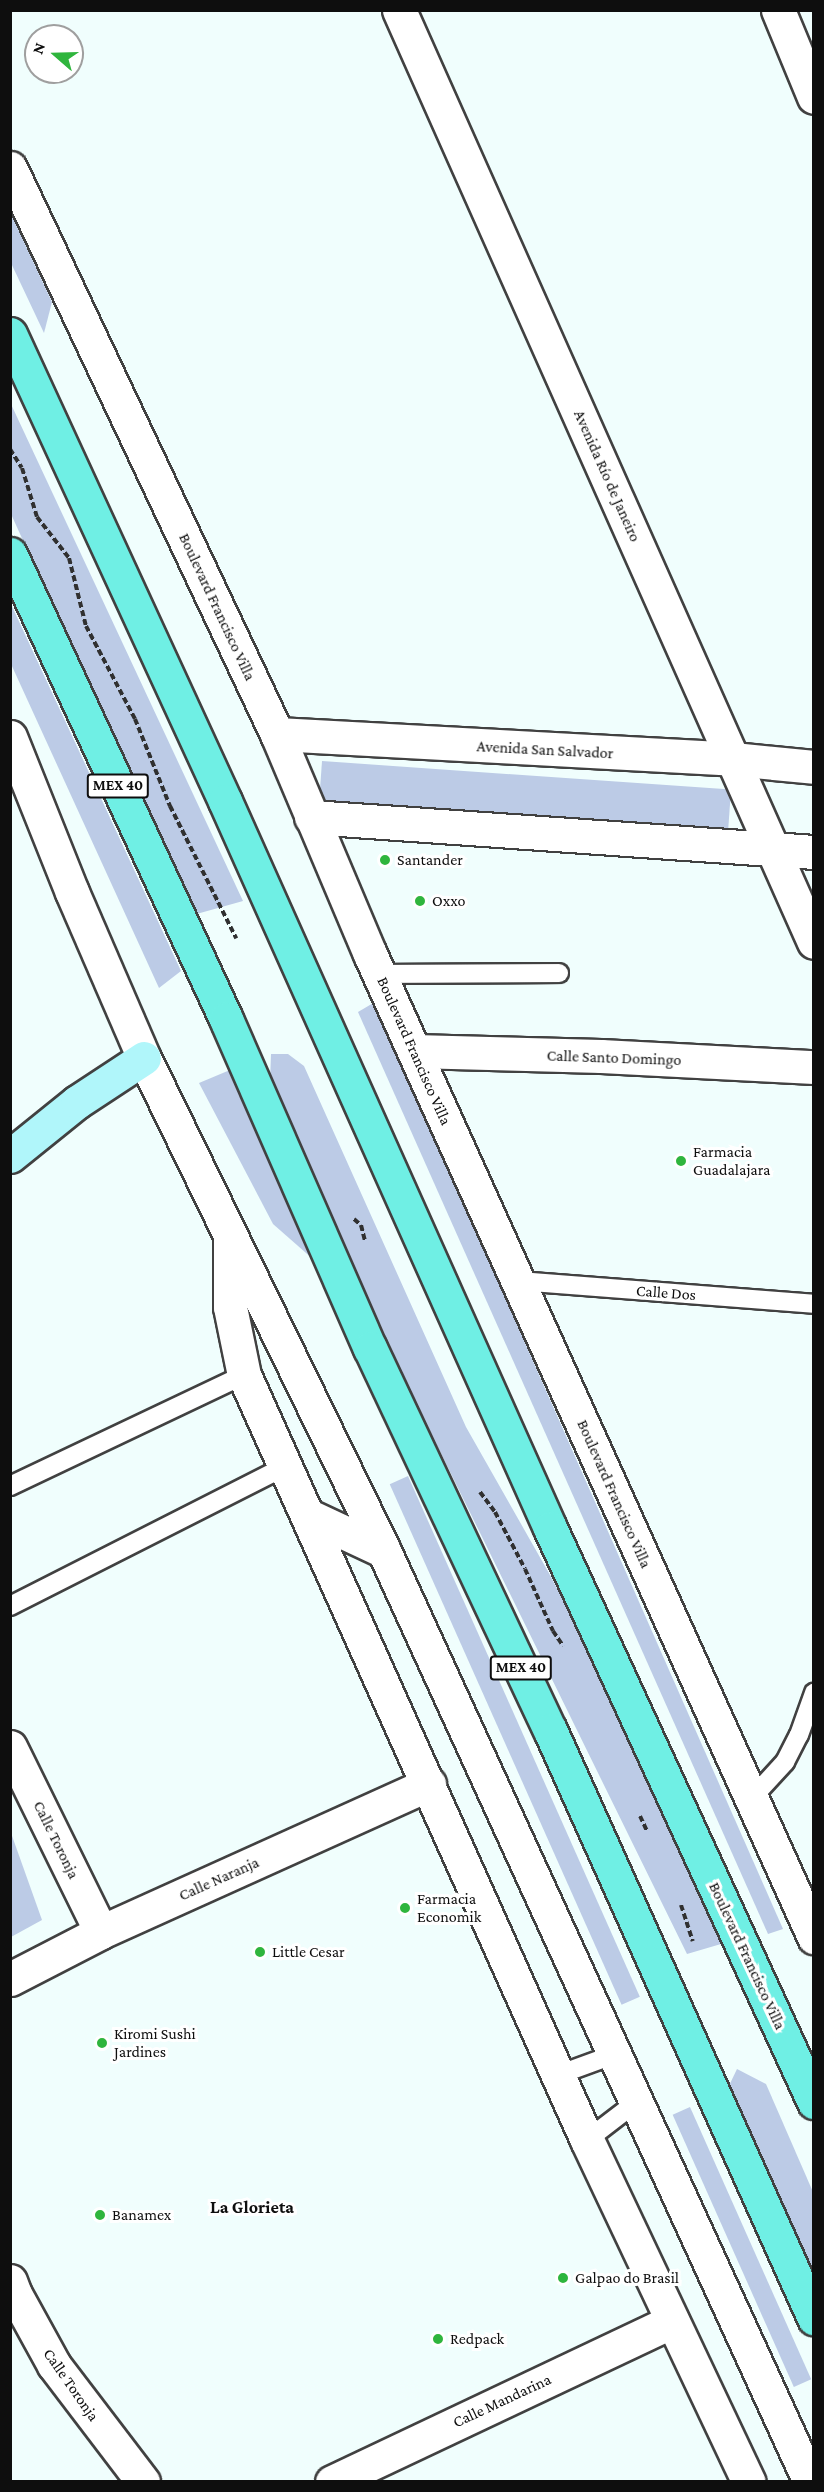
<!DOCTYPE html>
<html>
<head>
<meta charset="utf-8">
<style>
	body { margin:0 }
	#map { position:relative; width:824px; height:2492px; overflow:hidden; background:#f0fefd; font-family:"Crimson Pro",serif }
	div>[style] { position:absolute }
	.green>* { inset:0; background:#bccbe6; transform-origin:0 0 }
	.path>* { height:4px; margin-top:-2px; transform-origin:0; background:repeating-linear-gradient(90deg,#303030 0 6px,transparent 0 9px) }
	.roads { filter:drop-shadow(2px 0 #414141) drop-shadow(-2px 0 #414141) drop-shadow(0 2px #414141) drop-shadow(0 -2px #414141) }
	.service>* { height:18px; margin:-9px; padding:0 9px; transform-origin:9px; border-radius:9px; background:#fff }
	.minor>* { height:33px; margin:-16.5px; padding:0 16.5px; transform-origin:16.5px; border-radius:16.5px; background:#fff }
	.tertiary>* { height:33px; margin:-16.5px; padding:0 16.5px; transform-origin:16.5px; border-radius:16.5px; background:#fff }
	.secondary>* { height:33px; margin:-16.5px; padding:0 16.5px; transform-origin:16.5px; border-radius:16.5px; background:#b0f6fa }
	.primary>* { height:33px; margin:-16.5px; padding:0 16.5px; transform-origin:16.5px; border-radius:16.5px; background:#6fefe4 }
	.dots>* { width:16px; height:16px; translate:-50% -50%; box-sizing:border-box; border:3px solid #fff; border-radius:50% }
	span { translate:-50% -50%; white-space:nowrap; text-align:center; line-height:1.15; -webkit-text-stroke:6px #fff; paint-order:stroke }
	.shield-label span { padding:2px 4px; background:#fff; border:2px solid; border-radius:4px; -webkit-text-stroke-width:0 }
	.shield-label { font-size:15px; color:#0e0e0e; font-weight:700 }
	.street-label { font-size:16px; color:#0e0e0e }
	.poi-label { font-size:16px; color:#0e0e0e }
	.left { translate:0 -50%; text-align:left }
	.neighbourhood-label { font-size:18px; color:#0e0e0e; font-weight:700 }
	.frame { position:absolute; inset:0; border:12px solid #0e0e0e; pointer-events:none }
	.north { position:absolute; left:24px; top:24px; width:60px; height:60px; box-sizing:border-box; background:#fff; border:2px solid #9f9f9f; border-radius:50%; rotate:290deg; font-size:16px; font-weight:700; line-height:24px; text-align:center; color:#0e0e0e }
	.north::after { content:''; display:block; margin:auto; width:21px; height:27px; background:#2fb53d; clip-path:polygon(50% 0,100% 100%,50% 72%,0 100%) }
</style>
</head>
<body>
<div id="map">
	<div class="green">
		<div style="clip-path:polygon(11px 214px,52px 302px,44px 333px,11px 263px)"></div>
		<div style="clip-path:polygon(10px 402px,243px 901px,193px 915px,11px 514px)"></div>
		<div style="clip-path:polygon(10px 602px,181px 971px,159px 988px,11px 664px)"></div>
		<div style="left:322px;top:761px;width:410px;height:49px;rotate:4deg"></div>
		<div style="clip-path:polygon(375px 1002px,783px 1929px,768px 1934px,358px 1012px)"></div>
		<div style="clip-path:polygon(271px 1054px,288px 1054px,304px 1066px,466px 1427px,550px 1575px,640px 1749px,721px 1944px,687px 1954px,339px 1246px,270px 1082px)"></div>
		<div style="clip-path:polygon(230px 1070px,314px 1260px,273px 1224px,199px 1083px)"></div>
		<div style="left:408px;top:1476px;width:570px;height:20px;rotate:66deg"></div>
		<div style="clip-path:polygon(11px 1833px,42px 1920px,11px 1937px,10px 1937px)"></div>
		<div style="clip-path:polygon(737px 2069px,766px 2084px,813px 2192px,813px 2285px,726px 2092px)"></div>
		<div style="left:690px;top:2107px;width:298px;height:19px;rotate:66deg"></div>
	</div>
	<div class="path">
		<div style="left:10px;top:449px;width:22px;rotate:58deg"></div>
		<div style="left:22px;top:468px;width:51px;rotate:73deg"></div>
		<div style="left:37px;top:517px;width:52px;rotate:52deg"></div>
		<div style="left:69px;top:558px;width:70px;rotate:76deg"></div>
		<div style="left:86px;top:626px;width:105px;rotate:62.2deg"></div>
		<div style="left:135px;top:719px;width:94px;rotate:68.1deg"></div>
		<div style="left:170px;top:806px;width:148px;rotate:63.4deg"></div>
		<div style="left:354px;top:1219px;width:9px;rotate:41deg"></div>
		<div style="left:361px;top:1225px;width:16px;rotate:76deg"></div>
		<div style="left:480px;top:1492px;width:25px;rotate:53deg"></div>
		<div style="left:495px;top:1512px;width:64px;rotate:62.2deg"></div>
		<div style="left:525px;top:1569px;width:68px;rotate:65.7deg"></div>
		<div style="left:553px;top:1631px;width:18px;rotate:56deg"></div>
		<div style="left:640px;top:1816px;width:17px;rotate:65deg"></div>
		<div style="left:681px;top:1905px;width:38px;rotate:72deg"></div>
	</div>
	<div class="roads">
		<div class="service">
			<div style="left:380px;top:974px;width:179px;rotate:-0.3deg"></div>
			<div style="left:518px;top:1281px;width:297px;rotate:4.4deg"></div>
			<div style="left:10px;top:1486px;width:259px;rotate:-25.4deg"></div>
			<div style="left:10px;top:1606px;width:307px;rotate:-26.9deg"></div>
			<div style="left:752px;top:1798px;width:49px;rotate:-47.5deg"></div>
			<div style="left:785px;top:1762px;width:30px;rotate:-63deg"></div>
			<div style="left:799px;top:1735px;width:45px;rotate:-70.3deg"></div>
			<div style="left:558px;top:2075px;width:59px;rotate:-20deg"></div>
			<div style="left:587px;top:2140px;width:61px;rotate:-37.6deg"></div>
		</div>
		<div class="minor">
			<div style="left:399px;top:10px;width:1020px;rotate:66deg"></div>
			<div style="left:778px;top:10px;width:94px;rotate:67.5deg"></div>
			<div style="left:277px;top:734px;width:457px;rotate:3.1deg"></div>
			<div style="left:733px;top:759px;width:81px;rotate:5.6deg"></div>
			<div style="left:311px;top:817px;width:504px;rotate:3.98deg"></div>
			<div style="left:230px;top:1238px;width:69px;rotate:90deg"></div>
			<div style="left:230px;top:1307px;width:69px;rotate:78.4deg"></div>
			<div style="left:244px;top:1375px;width:838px;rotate:65.85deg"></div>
			<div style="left:587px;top:2140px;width:378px;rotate:64.7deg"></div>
			<div style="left:10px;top:1747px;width:206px;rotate:63.8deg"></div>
			<div style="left:10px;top:1979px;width:102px;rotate:-27.3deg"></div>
			<div style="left:101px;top:1932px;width:360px;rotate:-24.3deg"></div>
			<div style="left:10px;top:2281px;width:14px;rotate:69deg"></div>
			<div style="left:15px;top:2294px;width:81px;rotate:61.2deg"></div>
			<div style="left:54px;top:2365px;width:147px;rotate:52.7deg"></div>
			<div style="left:332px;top:2482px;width:376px;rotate:-25.3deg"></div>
		</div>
		<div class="tertiary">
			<div style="left:10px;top:168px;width:626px;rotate:64.75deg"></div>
			<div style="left:277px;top:734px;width:239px;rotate:67.1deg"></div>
			<div style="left:370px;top:954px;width:1079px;rotate:65.69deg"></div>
			<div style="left:10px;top:737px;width:167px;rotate:68.2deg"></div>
			<div style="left:72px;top:892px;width:181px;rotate:66.6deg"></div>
			<div style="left:144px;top:1058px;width:548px;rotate:64.04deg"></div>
			<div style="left:384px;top:1551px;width:1024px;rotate:65.41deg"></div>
			<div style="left:414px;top:1051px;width:187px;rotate:1.5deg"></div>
			<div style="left:601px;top:1056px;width:213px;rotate:3deg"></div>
			<div style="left:307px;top:1515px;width:85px;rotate:25.1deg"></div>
		</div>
		<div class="secondary">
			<div style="left:10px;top:1156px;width:86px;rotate:-38.9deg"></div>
			<div style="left:77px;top:1102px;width:80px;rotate:-33.3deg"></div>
		</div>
		<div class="primary">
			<div style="left:10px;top:334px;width:514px;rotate:65.28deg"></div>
			<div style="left:225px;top:801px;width:796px;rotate:65.91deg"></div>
			<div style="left:550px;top:1528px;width:632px;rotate:65.3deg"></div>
			<div style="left:10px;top:554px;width:513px;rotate:65.08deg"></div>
			<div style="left:226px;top:1019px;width:359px;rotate:66.4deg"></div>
			<div style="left:370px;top:1348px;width:422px;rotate:64.8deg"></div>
			<div style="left:550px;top:1730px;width:645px;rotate:65.82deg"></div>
		</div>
	</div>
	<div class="dots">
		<div style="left:385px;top:860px;background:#2fb53d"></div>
		<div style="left:420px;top:901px;background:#2fb53d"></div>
		<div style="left:681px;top:1161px;background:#2fb53d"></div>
		<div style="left:405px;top:1908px;background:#2fb53d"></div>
		<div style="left:260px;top:1952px;background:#2fb53d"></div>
		<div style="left:102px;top:2043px;background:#2fb53d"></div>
		<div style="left:100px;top:2215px;background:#2fb53d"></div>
		<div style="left:563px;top:2278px;background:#2fb53d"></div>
		<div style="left:438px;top:2339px;background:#2fb53d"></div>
	</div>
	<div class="shield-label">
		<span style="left:118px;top:786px">MEX 40</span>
		<span style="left:521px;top:1668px">MEX 40</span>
	</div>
	<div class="street-label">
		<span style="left:607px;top:476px;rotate:66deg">Avenida Río de Janeiro</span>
		<span style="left:217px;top:607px;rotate:65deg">Boulevard Francisco Villa</span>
		<span style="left:545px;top:750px;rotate:3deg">Avenida San Salvador</span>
		<span style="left:414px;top:1051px;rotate:66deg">Boulevard Francisco Villa</span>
		<span style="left:614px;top:1058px;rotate:2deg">Calle Santo Domingo</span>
		<span style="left:666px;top:1293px;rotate:4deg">Calle Dos</span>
		<span style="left:614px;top:1494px;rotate:66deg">Boulevard Francisco Villa</span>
		<span style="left:56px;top:1840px;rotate:64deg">Calle Toronja</span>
		<span style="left:219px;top:1879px;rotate:-24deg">Calle Naranja</span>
		<span style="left:747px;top:1956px;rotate:65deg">Boulevard Francisco Villa</span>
		<span style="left:71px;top:2385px;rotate:55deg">Calle Toronja</span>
		<span style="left:502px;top:2401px;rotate:-25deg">Calle Mandarina</span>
	</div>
	<div class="poi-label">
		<span class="left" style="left:397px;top:860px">Santander</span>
		<span class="left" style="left:432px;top:901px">Oxxo</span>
		<span class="left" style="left:693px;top:1161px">Farmacia<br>Guadalajara</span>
		<span class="left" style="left:417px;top:1908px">Farmacia<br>Economik</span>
		<span class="left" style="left:272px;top:1952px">Little Cesar</span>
		<span class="left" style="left:114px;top:2043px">Kiromi Sushi<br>Jardines</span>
		<span class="left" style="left:112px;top:2215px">Banamex</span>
		<span class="left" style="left:575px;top:2278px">Galpao do Brasil</span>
		<span class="left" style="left:450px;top:2339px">Redpack</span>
	</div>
	<div class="neighbourhood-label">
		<span style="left:252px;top:2207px">La Glorieta</span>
	</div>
	<div class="frame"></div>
	<div class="north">N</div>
</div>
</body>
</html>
